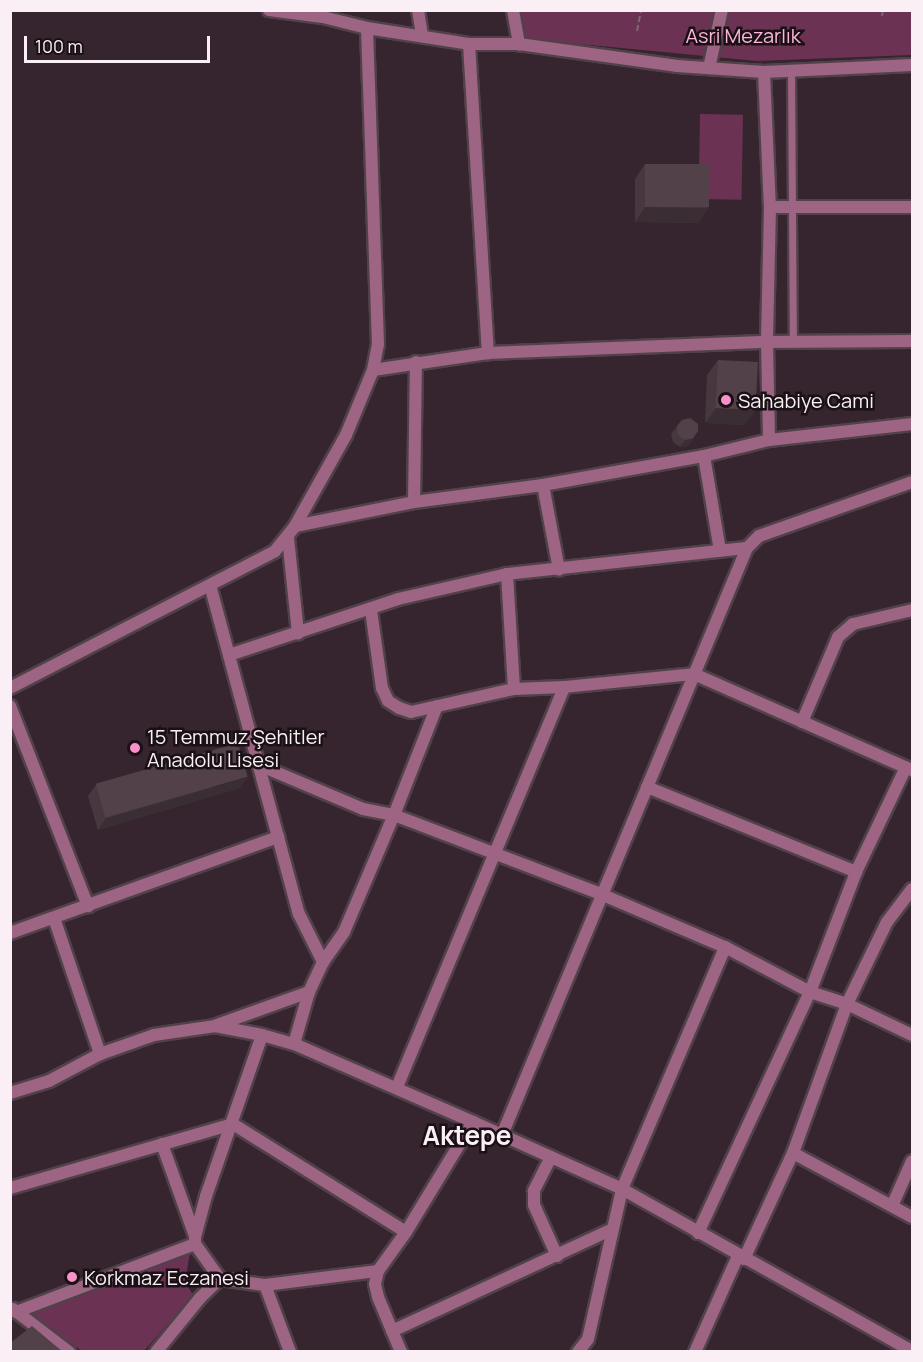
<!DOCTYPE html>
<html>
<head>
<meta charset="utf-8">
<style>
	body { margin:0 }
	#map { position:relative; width:923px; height:1362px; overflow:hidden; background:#36252e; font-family:Manrope,sans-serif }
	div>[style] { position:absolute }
	.green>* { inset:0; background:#6c3254; transform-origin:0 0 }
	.path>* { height:2px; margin-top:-1px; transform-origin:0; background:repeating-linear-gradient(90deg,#786970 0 6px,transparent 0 9px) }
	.roads { filter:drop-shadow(2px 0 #51414a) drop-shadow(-2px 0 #51414a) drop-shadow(0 2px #51414a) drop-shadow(0 -2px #51414a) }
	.service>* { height:7px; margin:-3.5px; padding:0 3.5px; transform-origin:3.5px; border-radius:3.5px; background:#9d6483 }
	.minor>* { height:12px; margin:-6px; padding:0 6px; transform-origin:6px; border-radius:6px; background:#9d6483 }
	.wall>* { inset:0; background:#473840 }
	.shaded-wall>* { inset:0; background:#3a2e34 }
	.building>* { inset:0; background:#53414a; transform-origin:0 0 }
	.dots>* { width:16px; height:16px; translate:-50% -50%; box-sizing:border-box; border:3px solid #191115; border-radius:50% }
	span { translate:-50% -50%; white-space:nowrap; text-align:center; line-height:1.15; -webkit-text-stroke:5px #191115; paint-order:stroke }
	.park-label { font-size:20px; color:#fdb6db }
	.poi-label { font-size:20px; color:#faeff4 }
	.left { translate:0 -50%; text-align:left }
	.district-label { font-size:26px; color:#faeff4; font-weight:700 }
	.frame { position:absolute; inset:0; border:12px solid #faeff4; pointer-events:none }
	.scale { position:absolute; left:24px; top:36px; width:186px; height:27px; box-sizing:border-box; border:3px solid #faeff4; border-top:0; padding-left:8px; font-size:18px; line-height:21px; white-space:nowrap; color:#faeff4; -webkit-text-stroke:4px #191115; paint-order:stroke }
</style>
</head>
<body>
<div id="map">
	<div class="green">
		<div style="clip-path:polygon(513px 11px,912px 11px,912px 55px,757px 61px,517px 38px)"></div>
		<div style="left:700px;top:114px;width:43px;height:85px;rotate:1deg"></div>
		<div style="clip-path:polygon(190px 1252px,185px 1282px,193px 1295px,144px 1351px,82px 1351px,30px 1313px)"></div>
	</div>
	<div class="path">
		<div style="left:882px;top:16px;width:6px;rotate:-81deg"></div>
		<div style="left:637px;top:31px;width:21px;rotate:-79deg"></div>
	</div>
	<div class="roads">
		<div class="service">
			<div style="left:791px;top:71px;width:271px;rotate:89.6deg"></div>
		</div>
		<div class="minor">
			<div style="left:269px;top:10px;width:54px;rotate:7.4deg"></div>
			<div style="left:323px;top:17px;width:45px;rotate:14deg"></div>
			<div style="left:418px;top:10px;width:25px;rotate:81deg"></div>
			<div style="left:513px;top:10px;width:35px;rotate:80deg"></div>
			<div style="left:469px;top:44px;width:310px;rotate:86.5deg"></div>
			<div style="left:709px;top:68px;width:59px;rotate:-77.4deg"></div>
			<div style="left:764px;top:72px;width:135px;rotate:87.5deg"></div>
			<div style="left:770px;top:207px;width:135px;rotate:91.3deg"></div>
			<div style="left:767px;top:342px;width:98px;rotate:88.8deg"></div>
			<div style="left:770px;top:207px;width:142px"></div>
			<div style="left:373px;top:370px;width:116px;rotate:-8.4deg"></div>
			<div style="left:488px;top:353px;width:279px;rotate:-2.3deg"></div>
			<div style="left:767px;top:342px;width:145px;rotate:-0.4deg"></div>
			<div style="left:704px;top:456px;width:96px;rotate:80.4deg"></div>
			<div style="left:543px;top:485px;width:86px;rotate:79.3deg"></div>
			<div style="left:414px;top:502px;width:140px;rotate:-89.2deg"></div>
			<div style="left:295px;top:526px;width:121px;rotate:-11.4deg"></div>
			<div style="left:414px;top:502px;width:130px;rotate:-7.5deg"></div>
			<div style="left:543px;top:485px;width:164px;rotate:-10.2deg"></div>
			<div style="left:704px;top:456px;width:67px;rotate:-13.8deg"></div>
			<div style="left:769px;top:440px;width:144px;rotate:-6.4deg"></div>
			<div style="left:288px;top:538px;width:96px;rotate:84deg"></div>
			<div style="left:507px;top:574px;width:115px;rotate:86.5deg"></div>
			<div style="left:210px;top:585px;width:341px;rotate:74.9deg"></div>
			<div style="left:299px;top:914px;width:54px;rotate:63.4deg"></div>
			<div style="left:323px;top:962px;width:33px;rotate:115deg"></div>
			<div style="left:309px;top:992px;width:54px;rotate:106.1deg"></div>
			<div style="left:371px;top:610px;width:79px;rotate:82deg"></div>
			<div style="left:382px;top:688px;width:14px;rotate:65deg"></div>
			<div style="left:388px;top:701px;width:13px;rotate:32deg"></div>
			<div style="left:399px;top:708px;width:13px;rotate:18deg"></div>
			<div style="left:411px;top:712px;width:106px;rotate:-12.6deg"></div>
			<div style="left:514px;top:689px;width:50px;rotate:-2.3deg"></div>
			<div style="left:564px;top:687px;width:131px;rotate:-5.7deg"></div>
			<div style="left:694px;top:674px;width:238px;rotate:23.8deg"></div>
			<div style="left:229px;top:655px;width:178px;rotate:-18.3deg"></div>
			<div style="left:398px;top:599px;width:112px;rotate:-12.9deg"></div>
			<div style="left:507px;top:574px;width:241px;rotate:-6.2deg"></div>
			<div style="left:10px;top:688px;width:298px;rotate:-27.3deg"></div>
			<div style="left:275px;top:551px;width:32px;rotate:-51deg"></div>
			<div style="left:295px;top:526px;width:104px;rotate:-60.7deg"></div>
			<div style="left:346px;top:435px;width:70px;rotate:-67.4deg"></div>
			<div style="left:373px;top:370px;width:26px;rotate:-79deg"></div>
			<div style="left:378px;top:344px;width:316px;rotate:-92deg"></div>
			<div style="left:367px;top:28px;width:103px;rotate:8.9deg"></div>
			<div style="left:469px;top:44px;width:50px"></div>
			<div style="left:519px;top:44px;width:160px;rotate:7.9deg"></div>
			<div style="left:677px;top:66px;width:87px;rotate:3.9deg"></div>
			<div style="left:764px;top:72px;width:148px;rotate:-2.7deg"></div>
			<div style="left:10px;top:706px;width:215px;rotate:68.7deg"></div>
			<div style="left:802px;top:722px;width:92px;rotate:-67deg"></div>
			<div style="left:838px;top:637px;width:20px;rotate:-41deg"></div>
			<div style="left:853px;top:624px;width:61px;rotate:-13.3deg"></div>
			<div style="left:259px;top:765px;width:113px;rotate:22.9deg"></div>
			<div style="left:363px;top:809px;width:32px;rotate:11deg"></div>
			<div style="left:394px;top:815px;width:224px;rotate:20.9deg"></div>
			<div style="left:603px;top:895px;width:133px;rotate:23.1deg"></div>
			<div style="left:725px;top:947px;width:96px;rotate:27.9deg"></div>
			<div style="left:810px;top:992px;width:39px;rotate:18deg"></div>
			<div style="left:847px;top:1004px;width:72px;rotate:25.5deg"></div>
			<div style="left:647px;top:787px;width:226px;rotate:22.1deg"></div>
			<div style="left:54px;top:918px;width:144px;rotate:71.3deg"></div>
			<div style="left:10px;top:933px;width:285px;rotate:-19.7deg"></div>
			<div style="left:323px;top:962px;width:37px;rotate:-55deg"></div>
			<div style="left:344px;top:932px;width:127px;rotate:-66.9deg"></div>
			<div style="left:394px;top:815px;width:117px;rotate:-68.5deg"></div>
			<div style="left:217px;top:1025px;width:98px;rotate:-19.7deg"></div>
			<div style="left:397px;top:1087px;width:433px;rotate:-67.3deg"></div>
			<div style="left:10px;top:1093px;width:41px;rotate:-17.1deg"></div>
			<div style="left:49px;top:1081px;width:58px;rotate:-27.9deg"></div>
			<div style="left:100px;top:1054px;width:57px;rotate:-19.4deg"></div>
			<div style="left:154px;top:1035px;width:62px;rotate:-8.4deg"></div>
			<div style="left:215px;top:1026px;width:48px;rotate:10.8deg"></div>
			<div style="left:502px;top:1135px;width:636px;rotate:-67.35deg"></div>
			<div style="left:747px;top:548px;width:17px;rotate:-45deg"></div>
			<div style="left:759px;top:536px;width:162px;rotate:-19.4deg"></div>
			<div style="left:162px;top:1144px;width:98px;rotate:70.3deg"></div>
			<div style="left:793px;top:1153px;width:135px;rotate:28.3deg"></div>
			<div style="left:551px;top:1157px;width:38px;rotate:117deg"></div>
			<div style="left:534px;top:1191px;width:14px;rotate:90deg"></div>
			<div style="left:534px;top:1205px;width:56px;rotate:65.7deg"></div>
			<div style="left:10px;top:1188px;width:232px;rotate:-16deg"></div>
			<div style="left:233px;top:1124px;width:204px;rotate:32deg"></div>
			<div style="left:892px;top:1206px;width:49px;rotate:-66deg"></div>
			<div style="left:698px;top:1233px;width:266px;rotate:-65.1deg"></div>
			<div style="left:810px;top:992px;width:129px;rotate:-69deg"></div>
			<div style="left:856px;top:872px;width:116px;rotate:-64.5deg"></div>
			<div style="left:744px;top:1259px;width:117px;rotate:-65.2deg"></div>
			<div style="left:793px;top:1153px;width:158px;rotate:-70.1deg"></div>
			<div style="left:847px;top:1004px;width:91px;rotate:-64deg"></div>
			<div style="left:887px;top:922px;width:41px;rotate:-52.9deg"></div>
			<div style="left:378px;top:1271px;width:13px;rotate:103deg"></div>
			<div style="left:375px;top:1284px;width:13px;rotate:77deg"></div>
			<div style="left:378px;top:1297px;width:60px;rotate:67.3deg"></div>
			<div style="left:220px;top:1279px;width:43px;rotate:-125.5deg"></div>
			<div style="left:195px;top:1244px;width:7px;rotate:-90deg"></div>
			<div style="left:195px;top:1237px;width:42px;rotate:-75deg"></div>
			<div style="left:206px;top:1196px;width:170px;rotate:-70.8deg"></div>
			<div style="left:262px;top:1035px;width:33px;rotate:16deg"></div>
			<div style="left:294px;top:1044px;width:195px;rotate:23.5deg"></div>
			<div style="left:265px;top:1285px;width:72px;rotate:69.5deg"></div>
			<div style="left:13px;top:1309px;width:71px;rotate:37.5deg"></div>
			<div style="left:16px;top:1312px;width:191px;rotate:-20.8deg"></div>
			<div style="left:392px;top:1331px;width:241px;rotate:-24.8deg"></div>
			<div style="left:156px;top:1352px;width:70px;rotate:-50.8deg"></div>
			<div style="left:200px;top:1298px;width:28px;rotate:-44deg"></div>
			<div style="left:220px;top:1279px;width:45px;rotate:7.6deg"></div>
			<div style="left:265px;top:1285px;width:114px;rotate:-7.1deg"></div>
			<div style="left:378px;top:1271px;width:48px;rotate:-54.3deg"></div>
			<div style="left:406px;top:1232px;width:129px;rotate:-58.7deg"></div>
			<div style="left:473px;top:1122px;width:163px;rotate:24.2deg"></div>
			<div style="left:622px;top:1189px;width:332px;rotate:29.2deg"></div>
			<div style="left:578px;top:1352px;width:16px;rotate:-52deg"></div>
			<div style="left:588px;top:1339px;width:154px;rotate:-77.2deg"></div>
			<div style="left:622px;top:1189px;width:263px;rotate:-66.9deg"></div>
			<div style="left:695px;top:1352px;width:105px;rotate:-65.9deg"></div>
		</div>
	</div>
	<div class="wall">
		<div style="clip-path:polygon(645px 164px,708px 208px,698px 223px,635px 222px,635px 179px)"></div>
		<div style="clip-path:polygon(718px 360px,745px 425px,705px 423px,707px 375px)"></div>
		<div style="clip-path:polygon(682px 420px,698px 431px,688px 446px,680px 447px,673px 442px,671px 434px)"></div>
		<div style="clip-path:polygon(96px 785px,240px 788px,98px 830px,88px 796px)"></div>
	</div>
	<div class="shaded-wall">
		<div style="clip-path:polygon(645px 207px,708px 208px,698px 223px,635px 222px)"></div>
		<div style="clip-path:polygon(716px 408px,756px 410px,745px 425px,705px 423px)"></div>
		<div style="clip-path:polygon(693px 438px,688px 446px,680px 447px,685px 440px)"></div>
		<div style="clip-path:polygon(248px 777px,240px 788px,98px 830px,106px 818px)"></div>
	</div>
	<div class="building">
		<div style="left:645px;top:164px;width:64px;height:43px"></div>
		<div style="left:718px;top:360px;width:40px;height:48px;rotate:3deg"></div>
		<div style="clip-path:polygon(690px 418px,698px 424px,698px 431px,693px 438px,685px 440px,678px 435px,677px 426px,682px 420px)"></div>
		<div style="left:238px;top:743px;width:35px;height:148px;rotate:74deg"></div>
		<div style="clip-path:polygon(32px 1326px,63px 1352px,10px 1352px,10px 1343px)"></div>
	</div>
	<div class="dots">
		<div style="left:726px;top:400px;background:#f990ca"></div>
		<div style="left:135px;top:748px;background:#f990ca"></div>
		<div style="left:72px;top:1277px;background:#f990ca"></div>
	</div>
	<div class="park-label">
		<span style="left:743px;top:35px">Asri Mezarlık</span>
	</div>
	<div class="poi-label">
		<span class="left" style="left:738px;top:400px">Sahabiye Cami</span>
		<span class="left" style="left:147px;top:748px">15 Temmuz Şehitler<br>Anadolu Lisesi</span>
		<span class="left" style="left:84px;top:1277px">Korkmaz Eczanesi</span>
	</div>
	<div class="district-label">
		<span style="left:467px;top:1136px">Aktepe</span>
	</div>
	<div class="frame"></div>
	<div class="scale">100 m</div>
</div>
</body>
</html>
